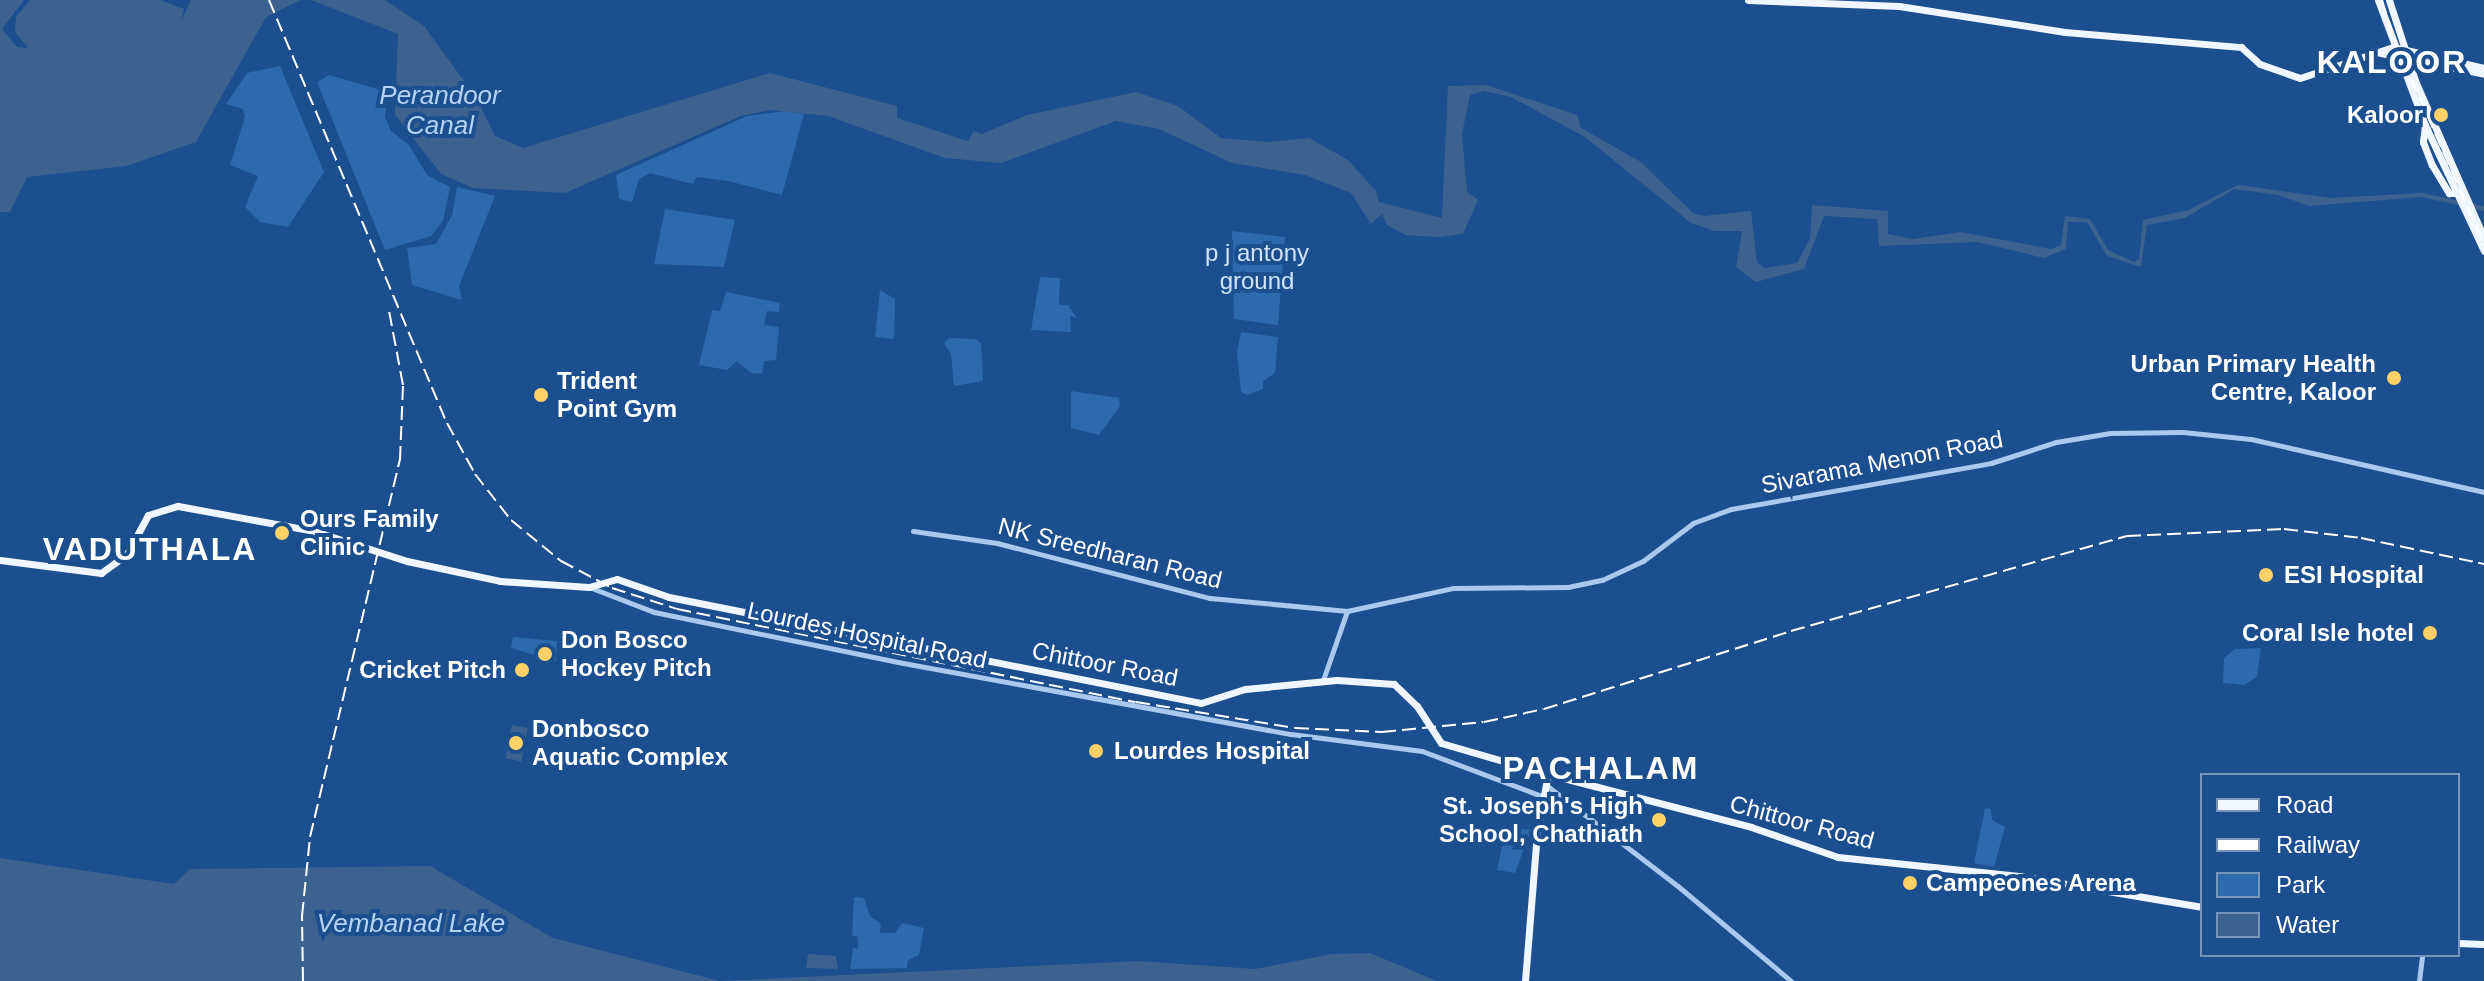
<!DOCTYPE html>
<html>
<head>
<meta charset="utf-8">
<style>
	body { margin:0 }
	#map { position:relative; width:2484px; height:981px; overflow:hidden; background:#1b4f8f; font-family:Helvetica,sans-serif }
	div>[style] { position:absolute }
	.green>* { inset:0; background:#2e69ad }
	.water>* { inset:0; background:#3c6290; transform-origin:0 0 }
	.minor>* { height:5px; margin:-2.5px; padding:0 2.5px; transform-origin:2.5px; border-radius:2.5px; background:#a9c9ee }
	.major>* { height:7px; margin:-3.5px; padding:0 3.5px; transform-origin:3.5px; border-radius:3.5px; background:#f0f6ff }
	.rail>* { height:2px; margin-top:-1px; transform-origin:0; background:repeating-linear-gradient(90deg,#fff 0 14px,transparent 0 20px) }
	.major-bridge>* { height:7px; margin:-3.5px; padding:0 3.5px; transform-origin:3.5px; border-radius:3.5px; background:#f0f6ff }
	.dots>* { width:22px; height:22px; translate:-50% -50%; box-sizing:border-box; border:4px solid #1b4f8f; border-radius:50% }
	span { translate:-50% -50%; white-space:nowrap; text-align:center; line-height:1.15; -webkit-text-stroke:8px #1b4f8f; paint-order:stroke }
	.poi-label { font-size:24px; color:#fff; font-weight:700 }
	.right { translate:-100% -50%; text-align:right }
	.left { translate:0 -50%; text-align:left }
	.park-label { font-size:24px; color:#cfe3fa }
	.street-label { font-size:24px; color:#fff }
	.water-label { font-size:26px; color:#b5d3f5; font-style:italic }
	.district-label { font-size:32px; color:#fff; font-weight:700; letter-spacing:2px }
	.legend { position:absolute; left:2200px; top:773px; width:260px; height:184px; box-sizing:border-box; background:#1b4f8f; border:2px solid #7695bc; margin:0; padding:10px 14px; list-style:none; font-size:24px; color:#fff }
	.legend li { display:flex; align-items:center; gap:16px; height:40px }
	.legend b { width:40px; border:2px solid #7695bc }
</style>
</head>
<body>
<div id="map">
	<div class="green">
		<div style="clip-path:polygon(280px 66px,324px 172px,288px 227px,260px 222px,245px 207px,258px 176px,230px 165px,245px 117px,243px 109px,226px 104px,247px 73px)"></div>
		<div style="clip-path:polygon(329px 75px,388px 92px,385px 117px,391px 131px,409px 145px,427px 175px,450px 187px,443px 221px,431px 236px,385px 250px,317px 82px)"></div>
		<div style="clip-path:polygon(785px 111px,804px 114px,782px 195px,728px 181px,697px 177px,693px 184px,650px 173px,639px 179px,632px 202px,619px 199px,616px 175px,747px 116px)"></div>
		<div style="clip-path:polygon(457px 187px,495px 196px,459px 286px,462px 300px,412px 285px,407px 248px,436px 244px,452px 215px)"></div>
		<div style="clip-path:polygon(665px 209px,735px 220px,724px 267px,654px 264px)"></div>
		<div style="clip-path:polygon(1232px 231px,1285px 237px,1278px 325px,1234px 319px)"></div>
		<div style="clip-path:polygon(1040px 277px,1060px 278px,1059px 305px,1068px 305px,1077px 318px,1070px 316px,1071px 332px,1031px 330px)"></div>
		<div style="clip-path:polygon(880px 290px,895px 299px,894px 339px,875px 337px)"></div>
		<div style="clip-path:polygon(726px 292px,780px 303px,779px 312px,767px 311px,764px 325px,779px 327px,776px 360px,764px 361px,762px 374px,751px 373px,737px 361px,727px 370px,699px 365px,712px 310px,720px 311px)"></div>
		<div style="clip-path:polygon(1241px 332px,1278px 337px,1275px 373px,1263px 381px,1263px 389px,1247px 395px,1241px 392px,1237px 352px)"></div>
		<div style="clip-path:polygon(949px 338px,976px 339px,981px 344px,983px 381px,954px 386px,951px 354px,944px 343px)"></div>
		<div style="clip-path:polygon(1071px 391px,1119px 398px,1120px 406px,1099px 435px,1071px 428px)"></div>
		<div style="clip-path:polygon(513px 637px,557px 641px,556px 661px,511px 648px)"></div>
		<div style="clip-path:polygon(2261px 648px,2257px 677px,2244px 685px,2223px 683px,2224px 658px,2235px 649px)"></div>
		<div style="clip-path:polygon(1985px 808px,1991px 809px,1992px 820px,2005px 827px,1994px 867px,1974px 863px)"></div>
		<div style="clip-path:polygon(1506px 827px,1531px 830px,1515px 873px,1497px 870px)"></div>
		<div style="clip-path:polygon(854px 897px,864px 898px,870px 916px,881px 924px,880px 933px,895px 933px,902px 923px,924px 928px,919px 955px,908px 960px,907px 968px,850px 969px,853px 948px,858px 949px,858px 937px,852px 935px)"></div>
	</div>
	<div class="water">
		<div style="clip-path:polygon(0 0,24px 0,2px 29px,17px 47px,28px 48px,15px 32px,16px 17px,30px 0,160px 0,184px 9px,181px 22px,191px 0,301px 0,266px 17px,196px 142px,126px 166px,27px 177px,10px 212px,0 212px)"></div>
		<div style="clip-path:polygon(311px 0,385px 0,424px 26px,475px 96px,495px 136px,523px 148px,770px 73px,897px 106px,897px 118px,968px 141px,974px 131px,982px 134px,1027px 115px,1136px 92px,1178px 106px,1221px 138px,1267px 142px,1309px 138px,1348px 160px,1376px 191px,1379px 202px,1442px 218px,1448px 86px,1486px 85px,1577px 115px,1581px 128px,1641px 162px,1693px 213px,1704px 216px,1751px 211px,1757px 262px,1764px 268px,1797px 263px,1810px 239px,1812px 205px,1888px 211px,1888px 234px,1913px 239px,1961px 232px,2051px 249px,2061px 245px,2065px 216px,2090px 219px,2108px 250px,2134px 262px,2139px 259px,2143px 220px,2188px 210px,2238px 185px,2331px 198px,2422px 193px,2484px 206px,2484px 211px,2422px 197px,2309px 206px,2278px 195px,2234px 189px,2185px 218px,2147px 225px,2141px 267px,2107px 256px,2087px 222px,2068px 222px,2066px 249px,2044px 258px,1977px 242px,1879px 246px,1877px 219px,1824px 216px,1804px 269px,1756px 282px,1736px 267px,1742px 231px,1714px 231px,1691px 223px,1585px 137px,1511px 97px,1484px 91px,1470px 95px,1462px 134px,1467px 192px,1478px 200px,1463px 234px,1439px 237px,1406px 235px,1387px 225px,1382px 214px,1371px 224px,1351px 193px,1305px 175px,1232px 163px,1159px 129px,1116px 121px,1001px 163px,945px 158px,828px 116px,770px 110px,741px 116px,565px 193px,473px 188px,441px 174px,395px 115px,398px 34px)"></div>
		<div style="left:512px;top:725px;width:16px;height:34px;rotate:11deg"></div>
		<div style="clip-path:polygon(0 858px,174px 884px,190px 869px,430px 866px,553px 938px,720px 981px,1139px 961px,1255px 969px,1332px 954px,1370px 953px,1437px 981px,0 981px)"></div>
		<div style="clip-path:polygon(808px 954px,836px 956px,838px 969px,806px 968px)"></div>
	</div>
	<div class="minor">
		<div style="left:913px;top:531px;width:85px;rotate:8.1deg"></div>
		<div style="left:997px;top:543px;width:220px;rotate:14.5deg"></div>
		<div style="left:1210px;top:598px;width:138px;rotate:5.4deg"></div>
		<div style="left:1347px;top:611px;width:108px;rotate:-12.2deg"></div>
		<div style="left:1453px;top:588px;width:115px;rotate:-0.5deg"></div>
		<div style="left:1568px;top:587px;width:35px;rotate:-12deg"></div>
		<div style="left:1602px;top:580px;width:45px;rotate:-24.9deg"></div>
		<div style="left:1643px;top:561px;width:63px;rotate:-37.2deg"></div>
		<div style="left:1693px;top:523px;width:40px;rotate:-20.2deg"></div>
		<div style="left:1731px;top:509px;width:264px;rotate:-10deg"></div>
		<div style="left:1991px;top:463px;width:68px;rotate:-17.9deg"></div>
		<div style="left:2056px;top:442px;width:55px;rotate:-9.5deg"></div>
		<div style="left:2110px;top:433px;width:73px;rotate:-0.8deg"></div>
		<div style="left:2183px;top:432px;width:68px;rotate:5.9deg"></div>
		<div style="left:2251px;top:439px;width:239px;rotate:12.8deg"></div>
		<div style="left:589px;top:587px;width:70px;rotate:21deg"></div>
		<div style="left:654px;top:612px;width:254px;rotate:11.6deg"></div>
		<div style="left:903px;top:663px;width:394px;rotate:10.4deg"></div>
		<div style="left:1291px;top:734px;width:132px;rotate:7.4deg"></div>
		<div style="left:1422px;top:751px;width:128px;rotate:20.6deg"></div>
		<div style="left:1323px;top:680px;width:73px;rotate:-70.8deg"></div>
		<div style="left:1546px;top:785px;width:168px;rotate:37.5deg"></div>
		<div style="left:1679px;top:887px;width:146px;rotate:40deg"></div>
		<div style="left:2419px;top:981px;width:26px;rotate:-83deg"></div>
	</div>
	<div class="major">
		<div style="left:1748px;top:0;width:151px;rotate:2.3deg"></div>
		<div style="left:1899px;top:6px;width:168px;rotate:8.9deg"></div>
		<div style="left:2065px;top:32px;width:177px;rotate:4.9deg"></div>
		<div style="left:2241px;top:47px;width:25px;rotate:42deg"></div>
		<div style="left:2260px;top:64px;width:42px;rotate:19.3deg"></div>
		<div style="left:2300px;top:78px;width:98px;rotate:-18.4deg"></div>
		<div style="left:2393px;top:47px;width:93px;rotate:13deg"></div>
		<div style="left:2378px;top:0;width:134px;rotate:69.4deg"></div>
		<div style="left:2425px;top:125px;width:139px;rotate:64.9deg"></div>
		<div style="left:2389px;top:0;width:87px;rotate:72deg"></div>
		<div style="left:2416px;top:83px;width:169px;rotate:66.3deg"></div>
		<div style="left:2381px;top:53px;width:105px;rotate:11.5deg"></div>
		<div style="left:2425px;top:125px;width:17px;rotate:97deg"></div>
		<div style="left:2423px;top:142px;width:25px;rotate:69deg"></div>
		<div style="left:2432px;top:165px;width:33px;rotate:59deg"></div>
		<div style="left:2449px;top:193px;width:6px"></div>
		<div style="left:0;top:560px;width:102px;rotate:7.3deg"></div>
		<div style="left:101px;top:573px;width:32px;rotate:-36deg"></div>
		<div style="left:127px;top:554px;width:44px;rotate:-61.7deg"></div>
		<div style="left:148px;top:515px;width:31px;rotate:-17deg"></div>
		<div style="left:178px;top:506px;width:138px;rotate:10.4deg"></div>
		<div style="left:314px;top:531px;width:98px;rotate:17.9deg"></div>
		<div style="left:407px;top:561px;width:95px;rotate:12.1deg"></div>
		<div style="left:500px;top:581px;width:89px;rotate:3.9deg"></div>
		<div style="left:589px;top:587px;width:29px;rotate:-16deg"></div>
		<div style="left:617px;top:579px;width:55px;rotate:19.1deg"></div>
		<div style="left:669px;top:597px;width:542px;rotate:11.27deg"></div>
		<div style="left:1201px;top:703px;width:46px;rotate:-17.7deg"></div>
		<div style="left:1245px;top:689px;width:92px;rotate:-5.6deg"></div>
		<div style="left:2458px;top:943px;width:26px;rotate:2deg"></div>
		<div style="left:1525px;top:981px;width:150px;rotate:-85.4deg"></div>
		<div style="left:1537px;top:831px;width:58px;rotate:-79.1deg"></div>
		<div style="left:1548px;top:774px;width:210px;rotate:14.6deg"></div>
		<div style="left:1751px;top:827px;width:92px;rotate:19deg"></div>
		<div style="left:1838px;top:857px;width:182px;rotate:6deg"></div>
		<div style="left:2019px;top:876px;width:186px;rotate:9.6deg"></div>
	</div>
	<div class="rail">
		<div style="left:269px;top:0;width:459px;rotate:67.2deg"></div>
		<div style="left:447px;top:423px;width:58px;rotate:61.2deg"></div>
		<div style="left:475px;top:474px;width:58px;rotate:52deg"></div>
		<div style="left:511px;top:520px;width:65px;rotate:39.4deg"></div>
		<div style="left:561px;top:561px;width:58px;rotate:27.9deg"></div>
		<div style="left:612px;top:588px;width:68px;rotate:17.9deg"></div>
		<div style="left:677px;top:609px;width:468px;rotate:11.5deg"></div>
		<div style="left:1136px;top:702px;width:161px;rotate:9.3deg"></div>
		<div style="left:1295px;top:728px;width:87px;rotate:2.6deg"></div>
		<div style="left:1382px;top:732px;width:102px;rotate:-5.6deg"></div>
		<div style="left:1484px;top:722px;width:61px;rotate:-12.2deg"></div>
		<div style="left:1544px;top:709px;width:259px;rotate:-17.5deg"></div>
		<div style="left:1791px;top:631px;width:349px;rotate:-15.8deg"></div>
		<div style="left:2127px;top:536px;width:157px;rotate:-2.6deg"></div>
		<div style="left:2284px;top:529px;width:78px;rotate:6.7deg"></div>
		<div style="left:2361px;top:538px;width:126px;rotate:11.9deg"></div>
		<div style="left:2382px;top:0;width:44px;rotate:72.8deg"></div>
		<div style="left:2395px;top:42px;width:222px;rotate:66.3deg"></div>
		<div style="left:303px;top:981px;width:65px;rotate:-90.9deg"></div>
		<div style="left:302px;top:916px;width:79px;rotate:-84.2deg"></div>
		<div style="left:310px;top:837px;width:388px;rotate:-76.6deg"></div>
		<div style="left:400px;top:460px;width:75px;rotate:-87.7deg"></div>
		<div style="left:403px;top:385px;width:75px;rotate:-100.7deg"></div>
	</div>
	<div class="major-bridge">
		<div style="left:1337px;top:680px;width:57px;rotate:4deg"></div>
		<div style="left:1394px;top:684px;width:32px;rotate:44deg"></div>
		<div style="left:1417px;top:706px;width:44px;rotate:57deg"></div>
		<div style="left:1441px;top:743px;width:111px;rotate:16.2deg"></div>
	</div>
	<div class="dots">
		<div style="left:2441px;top:115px;background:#ffd166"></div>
		<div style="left:2394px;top:378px;background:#ffd166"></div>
		<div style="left:541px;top:395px;background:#ffd166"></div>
		<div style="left:282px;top:533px;background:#ffd166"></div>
		<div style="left:2266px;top:575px;background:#ffd166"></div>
		<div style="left:2430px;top:633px;background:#ffd166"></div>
		<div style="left:545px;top:654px;background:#ffd166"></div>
		<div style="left:522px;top:670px;background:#ffd166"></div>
		<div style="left:516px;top:743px;background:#ffd166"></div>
		<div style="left:1096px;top:751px;background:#ffd166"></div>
		<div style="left:1659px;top:820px;background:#ffd166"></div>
		<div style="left:1910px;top:883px;background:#ffd166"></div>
	</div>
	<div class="poi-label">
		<span class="right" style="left:2423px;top:115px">Kaloor</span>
		<span class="right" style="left:2376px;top:378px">Urban Primary Health<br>Centre, Kaloor</span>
		<span class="left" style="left:557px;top:395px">Trident<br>Point Gym</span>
		<span class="left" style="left:300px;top:533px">Ours Family<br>Clinic</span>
		<span class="left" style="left:2284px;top:575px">ESI Hospital</span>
		<span class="right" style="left:2414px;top:633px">Coral Isle hotel</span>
		<span class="left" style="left:561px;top:654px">Don Bosco<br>Hockey Pitch</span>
		<span class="right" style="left:506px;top:670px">Cricket Pitch</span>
		<span class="left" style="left:532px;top:743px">Donbosco<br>Aquatic Complex</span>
		<span class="left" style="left:1114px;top:751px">Lourdes Hospital</span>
		<span class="right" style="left:1643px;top:820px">St. Joseph's High<br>School, Chathiath</span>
		<span class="left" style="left:1926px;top:883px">Campeones Arena</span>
	</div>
	<div class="park-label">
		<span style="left:1257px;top:267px">p j antony<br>ground</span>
	</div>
	<div class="street-label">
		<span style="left:1882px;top:462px;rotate:-11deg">Sivarama Menon Road</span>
		<span style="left:1110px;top:553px;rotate:14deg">NK Sreedharan Road</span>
		<span style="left:867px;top:635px;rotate:12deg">Lourdes Hospital Road</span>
		<span style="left:1105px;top:664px;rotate:11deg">Chittoor Road</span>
		<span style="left:1802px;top:822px;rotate:15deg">Chittoor Road</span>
	</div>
	<div class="water-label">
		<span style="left:440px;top:111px">Perandoor<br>Canal</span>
		<span style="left:411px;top:924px">Vembanad Lake</span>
	</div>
	<div class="district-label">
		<span style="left:2392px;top:62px">KALOOR</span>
		<span style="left:150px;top:549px">VADUTHALA</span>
		<span style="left:1601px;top:768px">PACHALAM</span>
	</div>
	<ul class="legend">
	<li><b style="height:10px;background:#f0f6ff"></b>Road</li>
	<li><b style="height:10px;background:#fff"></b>Railway</li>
	<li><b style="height:22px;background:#2e69ad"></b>Park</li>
	<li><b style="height:22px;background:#3c6290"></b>Water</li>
	</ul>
</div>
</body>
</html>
